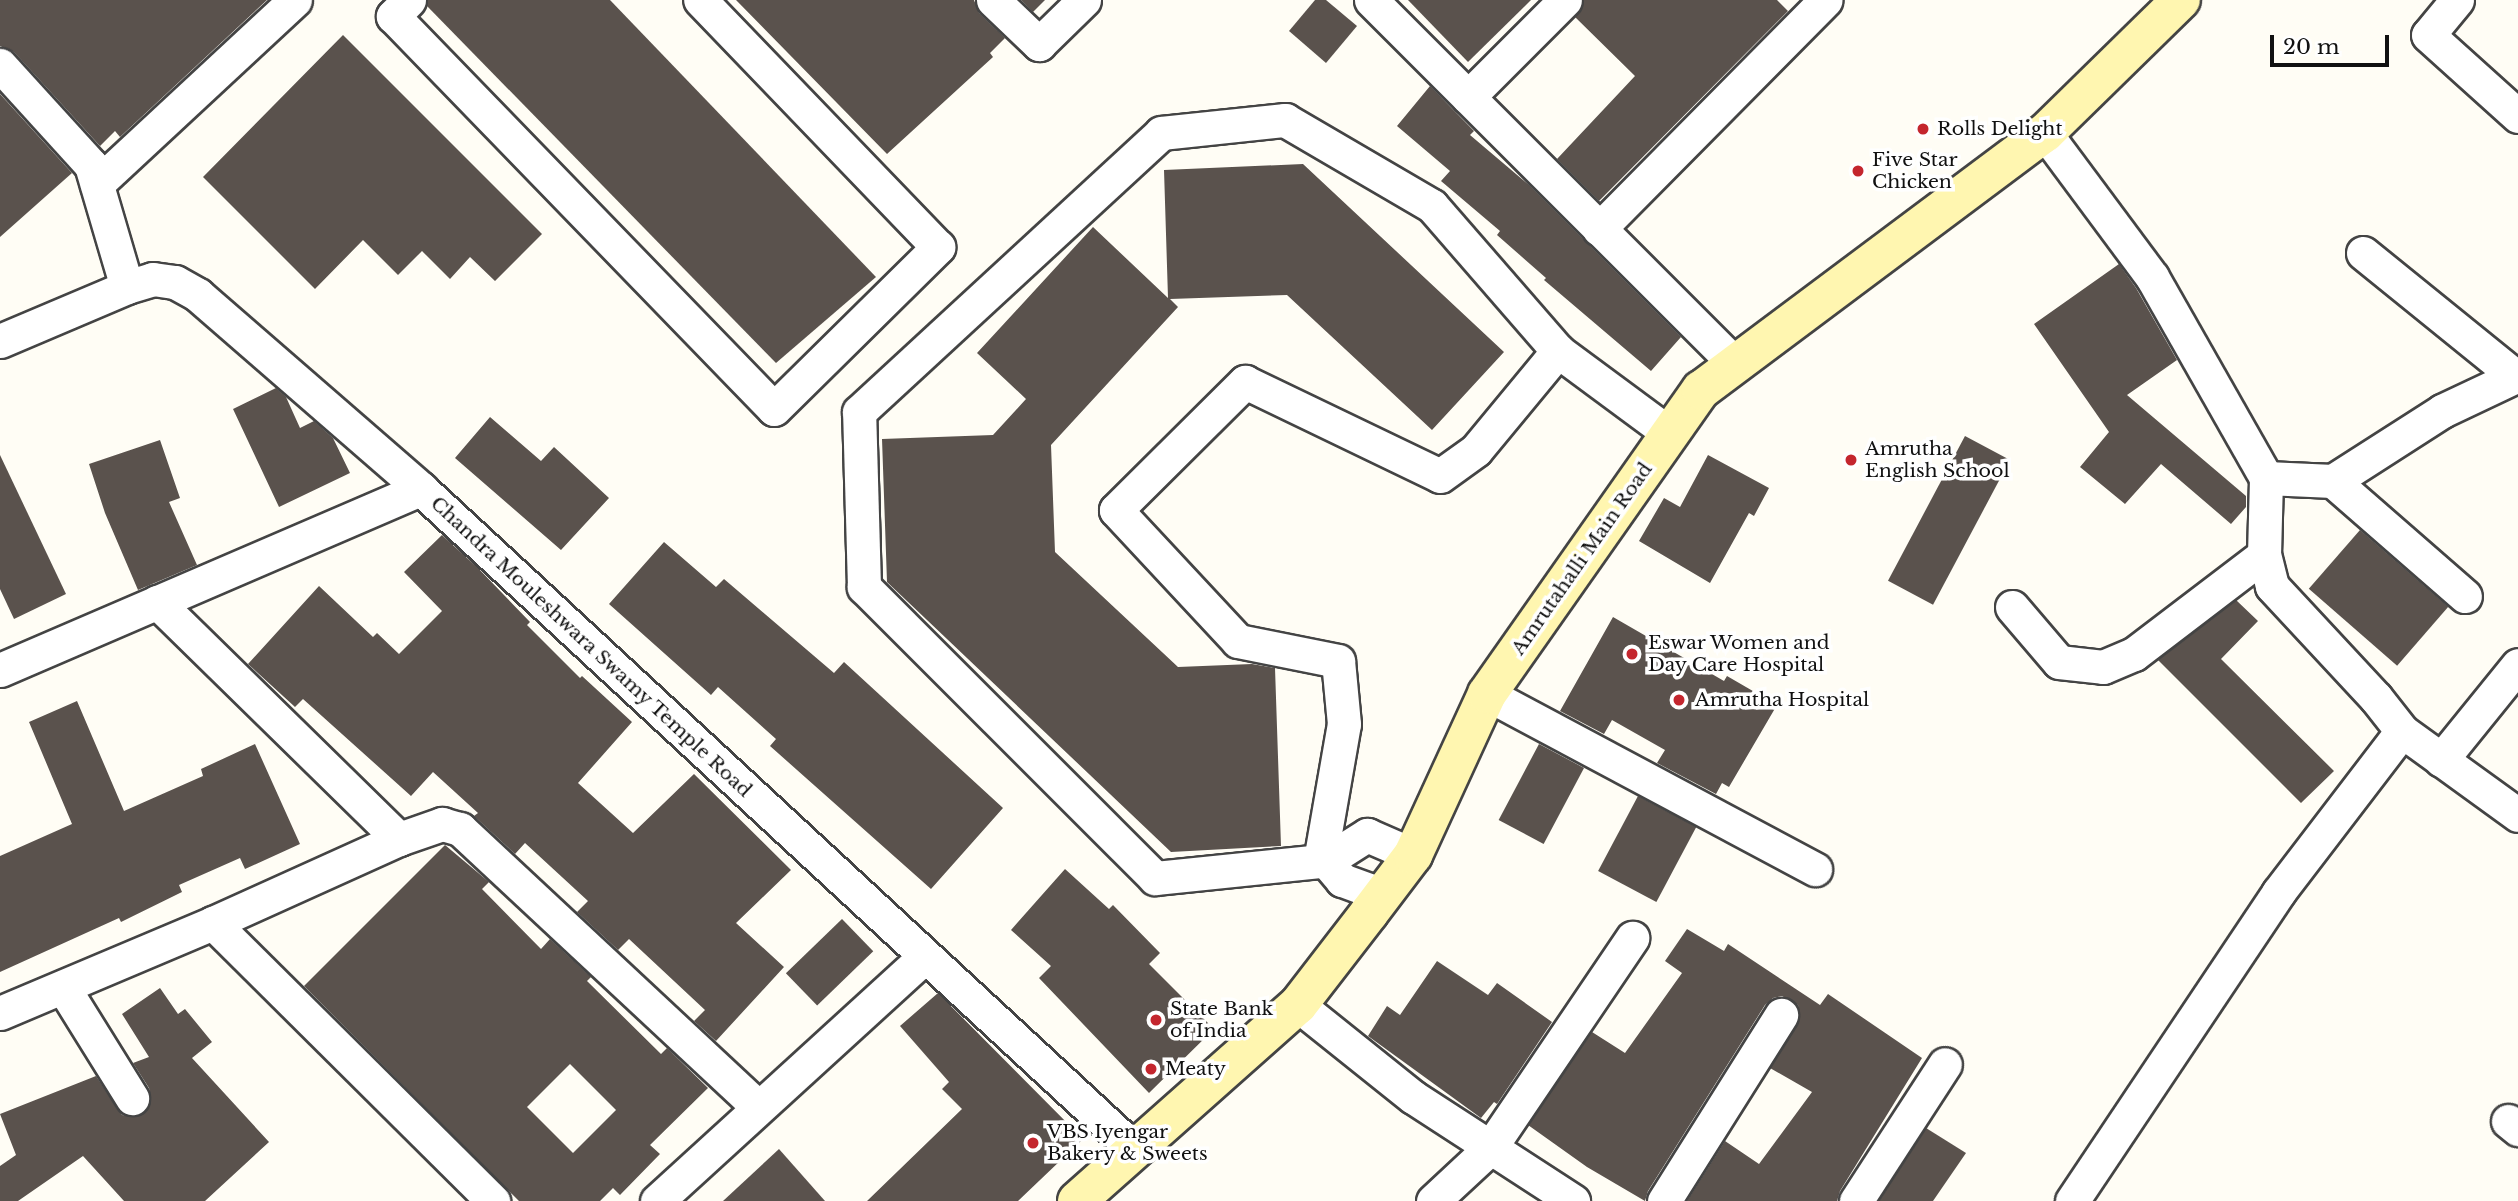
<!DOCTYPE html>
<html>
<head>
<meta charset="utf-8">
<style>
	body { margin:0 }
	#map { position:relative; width:2518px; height:1201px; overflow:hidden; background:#fffdf5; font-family:"Libre Baskerville",serif }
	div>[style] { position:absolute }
	.building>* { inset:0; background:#5a524d; transform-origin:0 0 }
	.roads { filter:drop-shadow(2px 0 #444) drop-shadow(-2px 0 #444) drop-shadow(0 2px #444) drop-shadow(0 -2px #444) }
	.street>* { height:33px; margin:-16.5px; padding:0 16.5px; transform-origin:16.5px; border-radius:16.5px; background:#fff }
	.secondary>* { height:38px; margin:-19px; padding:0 19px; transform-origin:19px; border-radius:19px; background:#fff6b0 }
	.dots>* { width:19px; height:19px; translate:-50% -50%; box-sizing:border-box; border:4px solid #fff; border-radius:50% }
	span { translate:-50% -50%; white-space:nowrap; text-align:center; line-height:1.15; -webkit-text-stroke:7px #fff; paint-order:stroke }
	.poi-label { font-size:19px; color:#111 }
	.left { translate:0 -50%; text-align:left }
	.street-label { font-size:19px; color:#111 }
	.scale { position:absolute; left:2270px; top:35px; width:119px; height:32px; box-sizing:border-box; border:4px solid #111; border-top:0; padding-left:9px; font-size:21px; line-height:24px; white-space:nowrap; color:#111; -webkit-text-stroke:5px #fff; paint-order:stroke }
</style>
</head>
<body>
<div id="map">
	<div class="building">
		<div style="clip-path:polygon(0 0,267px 0,120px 137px,115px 131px,100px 146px,14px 52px,0 46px)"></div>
		<div style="clip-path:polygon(428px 0,610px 0,876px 277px,776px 363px,427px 6px)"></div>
		<div style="clip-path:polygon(736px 0,974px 0,979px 13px,1005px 38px,990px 53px,993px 57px,887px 154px)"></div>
		<div style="clip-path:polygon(1021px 0,1045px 0,1033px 12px)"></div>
		<div style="clip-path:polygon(1315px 0,1326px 0,1357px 26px,1326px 63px,1289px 31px)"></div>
		<div style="clip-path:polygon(1408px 0,1531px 0,1468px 62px)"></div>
		<div style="clip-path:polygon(1584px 0,1777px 0,1788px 11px,1599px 201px,1557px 159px,1635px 76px,1575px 17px)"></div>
		<div style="clip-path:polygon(343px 35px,542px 234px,495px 281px,470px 257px,450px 279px,422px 251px,398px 275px,363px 240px,315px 289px,203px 177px)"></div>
		<div style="clip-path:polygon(1430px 86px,1474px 131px,1470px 135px,1529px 185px,1681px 337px,1651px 371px,1544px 280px,1546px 278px,1497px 235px,1500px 231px,1441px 181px,1450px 171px,1397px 126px)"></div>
		<div style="clip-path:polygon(0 94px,72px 173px,0 237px)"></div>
		<div style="clip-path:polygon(1303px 164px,1504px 352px,1432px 430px,1287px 295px,1170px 299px,1178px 307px,1051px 445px,1055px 552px,1178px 667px,1252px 664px,1275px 668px,1281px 846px,1171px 852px,887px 582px,882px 439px,993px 435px,1026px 399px,977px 353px,1093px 227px,1168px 298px,1164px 170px)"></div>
		<div style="clip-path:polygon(2119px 264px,2136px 288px,2177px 360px,2127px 395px,2246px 496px,2246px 507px,2231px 524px,2161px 464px,2125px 504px,2080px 467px,2109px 432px,2034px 324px)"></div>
		<div style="clip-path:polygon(276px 388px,286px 397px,300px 428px,314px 421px,333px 438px,350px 473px,279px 507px,233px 409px)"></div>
		<div style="clip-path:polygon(490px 417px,541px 461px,554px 447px,609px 498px,561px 550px,455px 458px)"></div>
		<div style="left:1965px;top:436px;width:51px;height:164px;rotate:28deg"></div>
		<div style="clip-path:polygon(160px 440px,180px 498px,169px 502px,197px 565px,138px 590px,105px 513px,89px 464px)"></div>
		<div style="clip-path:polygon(0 455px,66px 594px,14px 619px,0 589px)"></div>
		<div style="clip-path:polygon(1708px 455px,1769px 488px,1754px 516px,1749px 513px,1710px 583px,1639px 541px,1664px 498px,1680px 507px)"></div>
		<div style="left:2360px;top:530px;width:117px;height:78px;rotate:41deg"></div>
		<div style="clip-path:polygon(442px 535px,478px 568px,530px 622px,527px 625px,580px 678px,582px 676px,632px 722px,578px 783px,633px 833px,694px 774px,791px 870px,736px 923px,784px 967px,716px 1041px,694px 1021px,705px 1010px,629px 939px,618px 950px,577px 912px,588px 901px,525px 843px,515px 854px,474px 816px,478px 813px,433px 772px,411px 796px,303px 699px,295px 707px,248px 664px,319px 586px,373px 637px,377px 633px,399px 654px,442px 611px,404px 572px)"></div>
		<div style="clip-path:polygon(664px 542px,716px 587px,724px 579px,834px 673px,844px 662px,1003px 808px,931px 889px,770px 746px,776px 739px,718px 687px,711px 695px,609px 604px)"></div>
		<div style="clip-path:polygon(2236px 600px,2258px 621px,2221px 659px,2334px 771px,2301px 803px,2158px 660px)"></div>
		<div style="clip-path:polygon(1613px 617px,1724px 681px,1727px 676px,1777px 705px,1729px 787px,1722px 783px,1716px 794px,1657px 763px,1665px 750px,1612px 720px,1604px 734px,1560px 711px)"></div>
		<div style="clip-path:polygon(77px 701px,124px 811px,203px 776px,201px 769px,255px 744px,300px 844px,245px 869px,240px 858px,179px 885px,182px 892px,121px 922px,119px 918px,0 972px,0 856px,72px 824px,29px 722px)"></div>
		<div style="left:1539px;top:744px;width:51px;height:86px;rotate:28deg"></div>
		<div style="left:1638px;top:796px;width:66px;height:85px;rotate:28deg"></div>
		<div style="clip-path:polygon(evenodd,445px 845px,489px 882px,482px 889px,541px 949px,550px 939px,591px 977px,587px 981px,661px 1054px,667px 1048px,708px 1088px,650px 1145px,660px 1154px,620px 1195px,613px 1188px,600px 1201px,519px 1201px,304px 986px,445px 845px,570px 1064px,616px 1110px,573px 1153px,527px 1107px,570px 1064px)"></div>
		<div style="clip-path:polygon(1065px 869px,1109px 909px,1113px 905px,1160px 953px,1149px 964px,1214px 1029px,1149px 1093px,1039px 978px,1051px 966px,1011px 930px)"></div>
		<div style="left:842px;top:919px;width:45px;height:78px;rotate:46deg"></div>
		<div style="clip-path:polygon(1687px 929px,1724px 951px,1728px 944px,1820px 1005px,1828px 994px,1922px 1058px,1840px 1191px,1837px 1201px,1687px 1201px,1725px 1141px,1759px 1164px,1812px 1092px,1770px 1068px,1800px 1016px,1798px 1005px,1782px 996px,1773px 998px,1765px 1005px,1648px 1191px,1645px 1201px,1587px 1167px,1528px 1125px,1592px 1032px,1625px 1053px,1682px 973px,1665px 961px)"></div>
		<div style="clip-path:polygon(1437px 961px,1488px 995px,1497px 983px,1552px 1022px,1497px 1104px,1494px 1102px,1481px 1118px,1368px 1036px,1387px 1006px,1400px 1015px)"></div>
		<div style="clip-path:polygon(160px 988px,178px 1014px,185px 1009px,212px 1042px,192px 1058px,269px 1142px,205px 1201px,124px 1201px,83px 1156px,18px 1201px,0 1201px,0 1166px,16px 1155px,0 1114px,96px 1076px,122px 1115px,133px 1117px,149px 1108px,151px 1098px,149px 1088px,133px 1063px,149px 1057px,122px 1014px)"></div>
		<div style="clip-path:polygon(938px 993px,1083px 1139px,1018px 1201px,867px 1201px,962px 1109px,942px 1089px,949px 1082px,900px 1026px)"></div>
		<div style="clip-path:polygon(1926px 1128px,1966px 1153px,1933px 1201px,1879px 1201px)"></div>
		<div style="clip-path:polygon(779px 1149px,825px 1201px,723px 1201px)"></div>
	</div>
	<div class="roads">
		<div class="street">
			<div style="left:409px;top:0;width:23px;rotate:135deg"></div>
			<div style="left:393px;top:16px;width:547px;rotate:45.89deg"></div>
			<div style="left:774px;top:409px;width:231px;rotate:-44.6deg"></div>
			<div style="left:938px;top:247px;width:343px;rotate:-133.9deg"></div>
			<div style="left:993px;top:0;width:64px;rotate:43.7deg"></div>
			<div style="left:1039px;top:44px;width:63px;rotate:-44.4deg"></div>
			<div style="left:1371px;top:0;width:515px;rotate:45deg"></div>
			<div style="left:2457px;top:0;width:45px;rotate:129.6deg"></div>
			<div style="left:2428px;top:35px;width:121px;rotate:42deg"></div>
			<div style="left:0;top:65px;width:135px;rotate:47.7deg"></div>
			<div style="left:91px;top:165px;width:127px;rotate:73.6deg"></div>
			<div style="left:1468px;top:97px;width:137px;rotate:-45deg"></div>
			<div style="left:2045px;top:133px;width:179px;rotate:53.4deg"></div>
			<div style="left:2152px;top:277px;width:231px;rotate:60.4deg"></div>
			<div style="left:2266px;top:478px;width:67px;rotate:2.6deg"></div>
			<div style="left:2333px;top:481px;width:130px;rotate:-32.7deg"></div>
			<div style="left:2442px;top:411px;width:84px;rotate:-25.3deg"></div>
			<div style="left:97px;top:184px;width:270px;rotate:-42.9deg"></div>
			<div style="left:1599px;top:229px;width:322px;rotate:-45.3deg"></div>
			<div style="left:2363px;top:253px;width:197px;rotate:39deg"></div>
			<div style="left:0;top:341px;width:138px;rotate:-23deg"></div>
			<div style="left:127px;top:287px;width:27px;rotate:-17deg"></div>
			<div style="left:153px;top:279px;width:22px;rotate:8deg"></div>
			<div style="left:175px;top:282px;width:26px;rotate:29deg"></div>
			<div style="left:198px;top:295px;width:296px;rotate:41deg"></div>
			<div style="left:421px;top:489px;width:973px;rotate:42.79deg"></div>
			<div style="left:2333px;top:481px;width:175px;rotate:41.1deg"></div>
			<div style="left:157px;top:602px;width:339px;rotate:44.4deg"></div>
			<div style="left:2012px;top:607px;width:72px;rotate:49.5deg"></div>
			<div style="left:2059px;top:662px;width:44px;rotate:6.5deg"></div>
			<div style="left:2103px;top:667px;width:34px;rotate:-23deg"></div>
			<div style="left:2134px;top:654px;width:163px;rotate:-37.3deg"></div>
			<div style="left:0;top:670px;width:458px;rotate:-23.3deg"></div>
			<div style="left:1487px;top:694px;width:372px;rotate:28.1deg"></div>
			<div style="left:2402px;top:731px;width:143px;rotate:35.9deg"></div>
			<div style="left:2441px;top:760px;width:122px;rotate:-51deg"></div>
			<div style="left:1320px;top:861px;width:139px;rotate:-80.1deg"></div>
			<div style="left:1344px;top:724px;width:63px;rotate:-95.4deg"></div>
			<div style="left:1338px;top:661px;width:102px;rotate:-168.7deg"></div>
			<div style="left:1238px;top:641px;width:179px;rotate:-133deg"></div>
			<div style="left:1116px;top:510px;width:182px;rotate:-44.8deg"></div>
			<div style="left:1245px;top:382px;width:216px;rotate:25.7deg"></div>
			<div style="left:1440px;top:476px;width:44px;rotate:-35.8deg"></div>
			<div style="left:1476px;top:450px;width:129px;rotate:-50.4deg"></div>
			<div style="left:1326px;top:861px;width:49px;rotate:-32.4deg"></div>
			<div style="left:1367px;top:835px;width:50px;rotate:23.5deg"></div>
			<div style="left:1383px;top:895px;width:44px;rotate:-159.9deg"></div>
			<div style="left:1342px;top:880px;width:25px;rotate:-130deg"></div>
			<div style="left:1326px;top:861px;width:6px;rotate:180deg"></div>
			<div style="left:1320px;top:861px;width:166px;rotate:174.1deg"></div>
			<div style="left:1155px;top:878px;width:412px;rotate:-135deg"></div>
			<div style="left:864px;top:587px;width:175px;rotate:-91.6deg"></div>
			<div style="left:859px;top:412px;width:411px;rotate:-42.7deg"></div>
			<div style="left:1161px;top:133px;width:125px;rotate:-6deg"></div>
			<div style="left:1285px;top:120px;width:170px;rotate:30.3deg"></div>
			<div style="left:1432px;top:206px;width:192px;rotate:49deg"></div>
			<div style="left:1558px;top:351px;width:139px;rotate:36.5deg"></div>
			<div style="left:213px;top:923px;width:395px;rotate:44.8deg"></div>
			<div style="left:63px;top:987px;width:131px;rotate:58.1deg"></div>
			<div style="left:1298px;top:1005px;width:147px;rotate:38.7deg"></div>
			<div style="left:1413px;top:1097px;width:191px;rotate:33deg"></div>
			<div style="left:0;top:1013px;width:231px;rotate:-22.9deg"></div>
			<div style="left:213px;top:923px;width:204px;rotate:-24.3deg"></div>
			<div style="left:399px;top:839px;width:46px;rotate:-19.2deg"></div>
			<div style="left:442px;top:824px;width:19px;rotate:16deg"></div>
			<div style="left:460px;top:829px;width:408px;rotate:43deg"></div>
			<div style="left:2508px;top:1121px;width:13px;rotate:39deg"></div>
			<div style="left:657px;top:1201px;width:363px;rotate:-42.4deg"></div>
			<div style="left:1433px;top:1201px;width:78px;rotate:-42.9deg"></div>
			<div style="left:1490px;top:1148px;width:254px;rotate:-55.9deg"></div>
			<div style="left:1664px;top:1201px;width:220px;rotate:-57.8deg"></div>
			<div style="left:1856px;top:1201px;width:163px;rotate:-57deg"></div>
			<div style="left:2072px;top:1201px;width:371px;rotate:-56.2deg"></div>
			<div style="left:2278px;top:893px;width:204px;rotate:-52.6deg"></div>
			<div style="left:2402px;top:731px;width:42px;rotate:-128.2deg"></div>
			<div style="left:2376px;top:698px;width:153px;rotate:-132.9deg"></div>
			<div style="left:2272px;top:586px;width:32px;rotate:-104deg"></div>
			<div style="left:2264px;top:555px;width:77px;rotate:-88.5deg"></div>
		</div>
		<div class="secondary">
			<div style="left:1077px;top:1201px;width:295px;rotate:-41.6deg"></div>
			<div style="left:1298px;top:1005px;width:116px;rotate:-52.3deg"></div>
			<div style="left:1369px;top:913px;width:73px;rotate:-52.8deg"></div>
			<div style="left:1413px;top:855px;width:177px;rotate:-65.3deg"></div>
			<div style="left:1487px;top:694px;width:372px;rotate:-54.9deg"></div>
			<div style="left:1701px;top:390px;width:429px;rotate:-36.8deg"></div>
			<div style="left:2045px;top:133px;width:190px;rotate:-44.4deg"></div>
		</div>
	</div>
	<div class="dots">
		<div style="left:1923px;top:129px;background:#c4262e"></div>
		<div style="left:1858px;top:171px;background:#c4262e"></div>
		<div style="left:1851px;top:460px;background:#c4262e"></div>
		<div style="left:1632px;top:654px;background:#c4262e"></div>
		<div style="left:1679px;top:700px;background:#c4262e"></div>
		<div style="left:1156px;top:1020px;background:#c4262e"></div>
		<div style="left:1151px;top:1069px;background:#c4262e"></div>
		<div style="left:1033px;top:1143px;background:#c4262e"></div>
	</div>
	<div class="poi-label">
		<span class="left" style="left:1937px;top:129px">Rolls Delight</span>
		<span class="left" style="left:1872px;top:171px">Five Star<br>Chicken</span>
		<span class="left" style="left:1865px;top:460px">Amrutha<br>English School</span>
		<span class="left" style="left:1648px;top:654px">Eswar Women and<br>Day Care Hospital</span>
		<span class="left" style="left:1695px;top:700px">Amrutha Hospital</span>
		<span class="left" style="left:1170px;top:1020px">State Bank<br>of India</span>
		<span class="left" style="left:1165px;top:1069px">Meaty</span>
		<span class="left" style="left:1047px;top:1143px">VBS Iyengar<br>Bakery &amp; Sweets</span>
	</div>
	<div class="street-label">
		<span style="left:1582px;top:559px;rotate:-55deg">Amrutahalli Main Road</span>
		<span style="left:591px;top:647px;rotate:43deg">Chandra Mouleshwara Swamy Temple Road</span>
	</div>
	<div class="scale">20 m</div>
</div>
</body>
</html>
